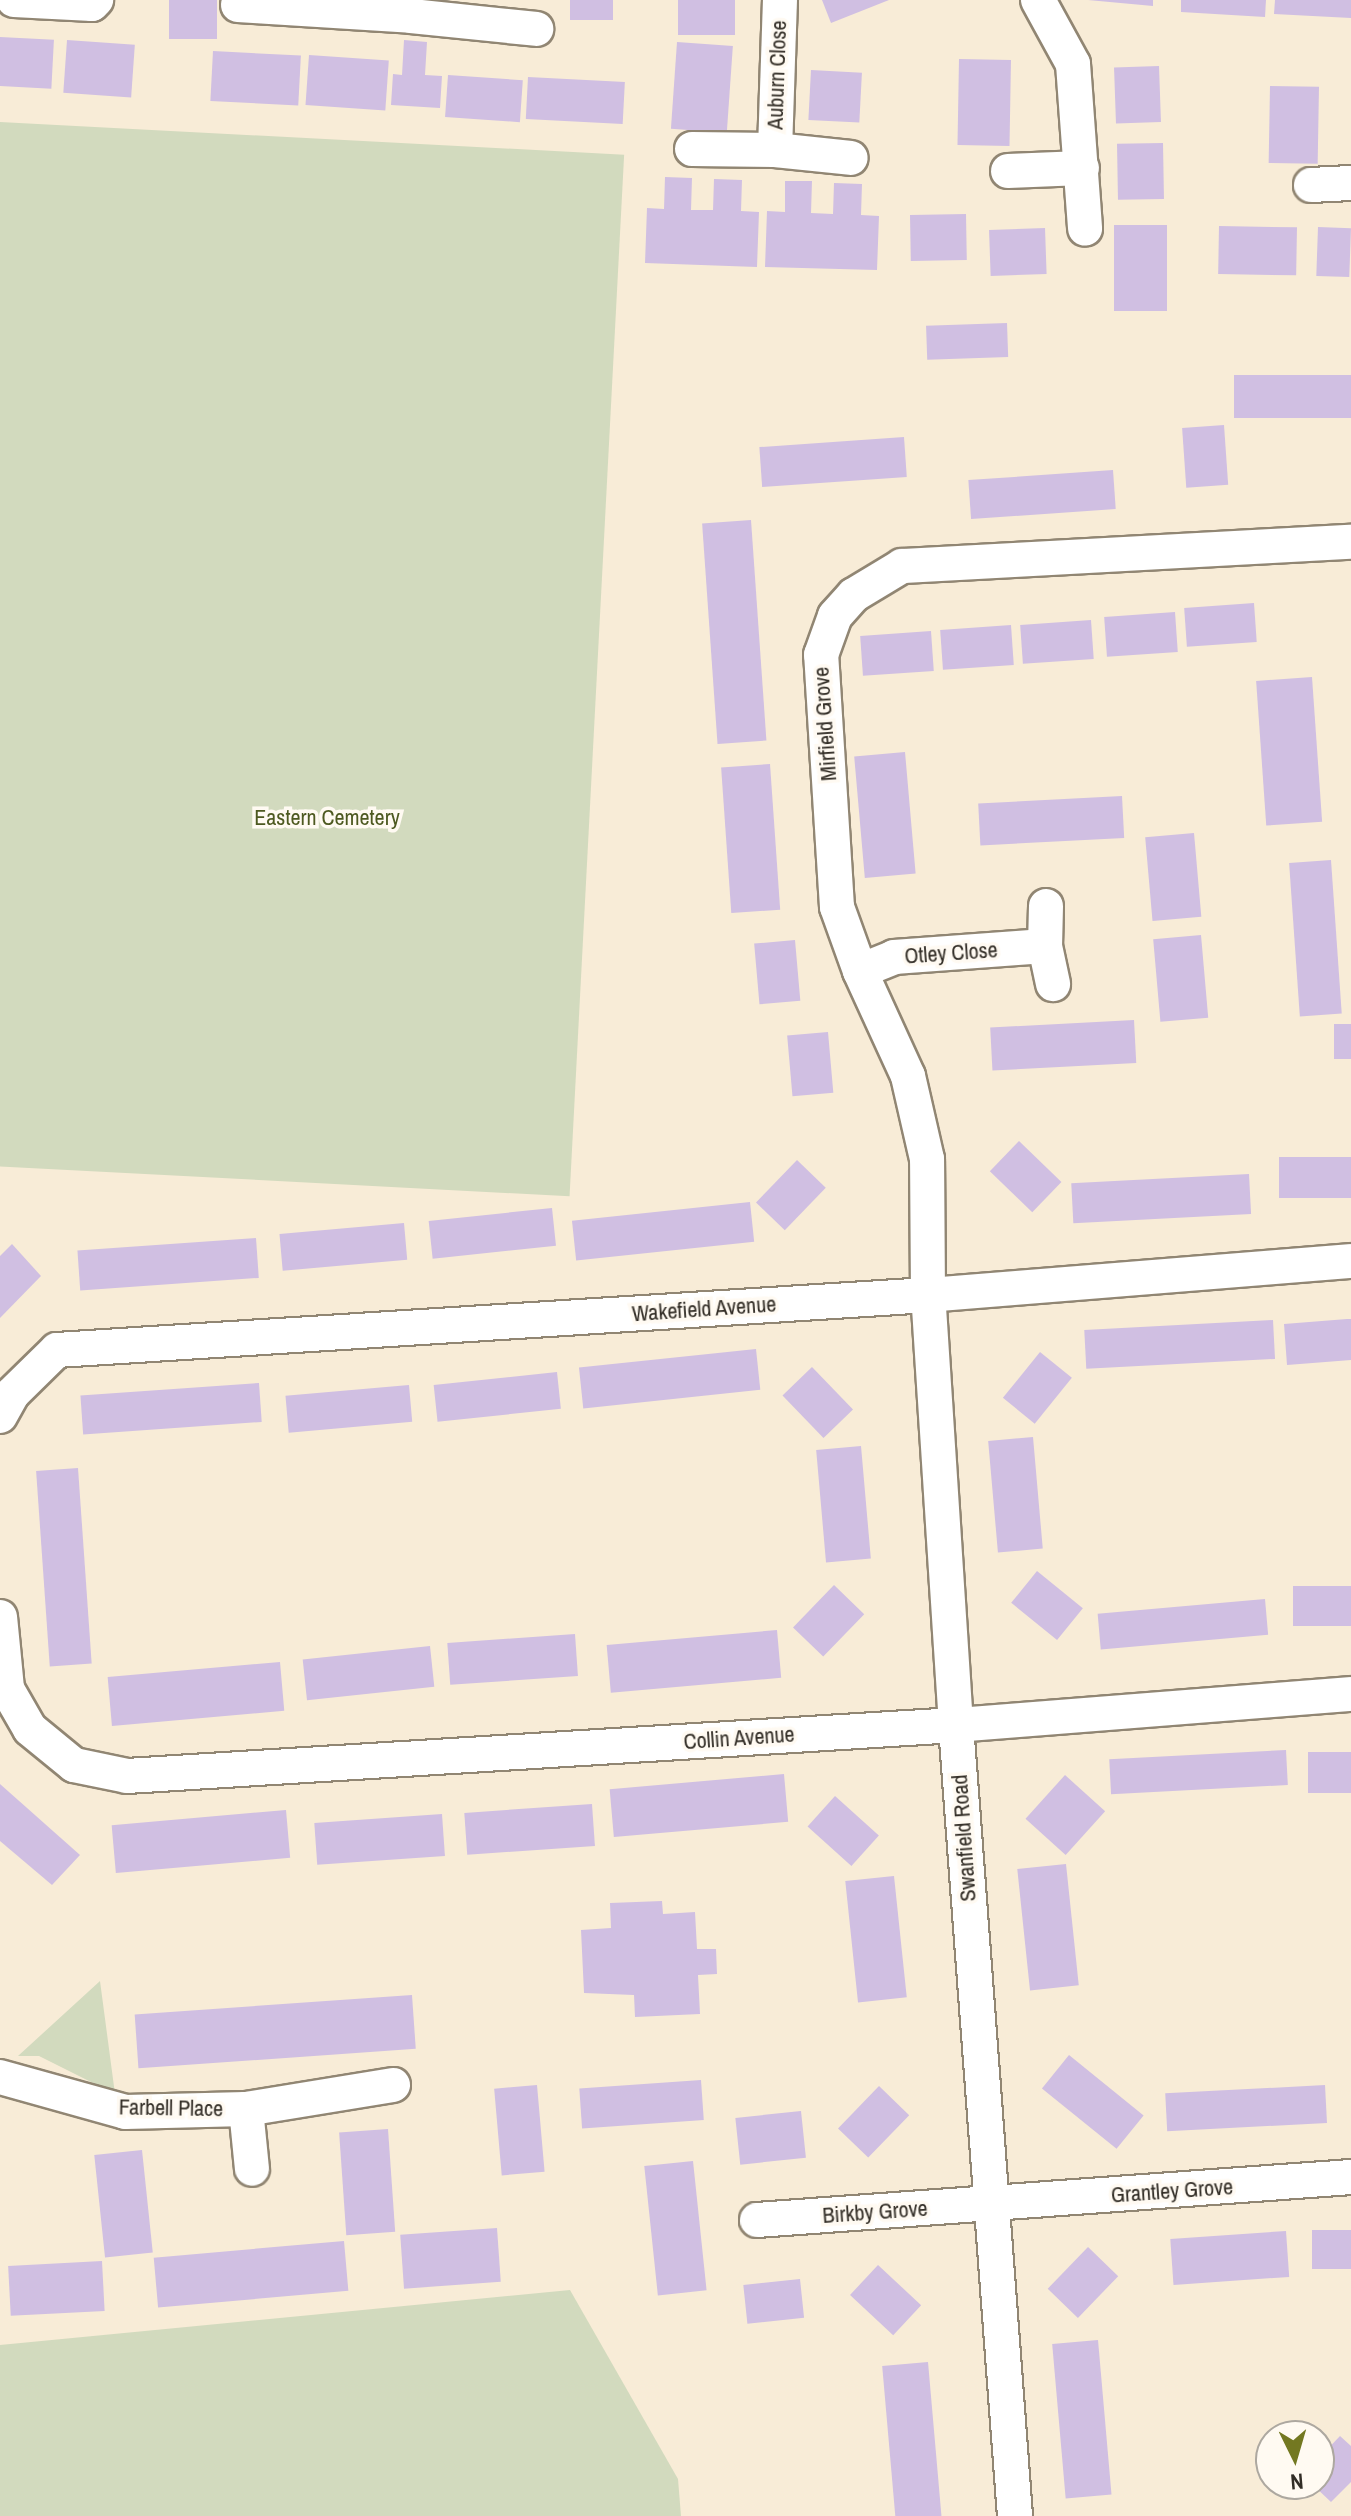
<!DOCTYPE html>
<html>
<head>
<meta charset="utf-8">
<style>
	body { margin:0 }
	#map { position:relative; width:1351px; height:2516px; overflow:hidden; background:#f8ecd7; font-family:"Archivo Narrow",sans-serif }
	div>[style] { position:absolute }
	.green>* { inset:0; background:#d2dabe; transform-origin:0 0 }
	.building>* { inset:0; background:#d0bfe2; transform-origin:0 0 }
	.roads { filter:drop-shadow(2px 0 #918673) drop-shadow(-2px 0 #918673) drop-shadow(0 2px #918673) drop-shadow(0 -2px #918673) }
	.street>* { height:34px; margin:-17px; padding:0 17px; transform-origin:17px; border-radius:17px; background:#fff }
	span { translate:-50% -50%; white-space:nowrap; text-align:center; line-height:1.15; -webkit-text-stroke:7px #fffaf2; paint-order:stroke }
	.street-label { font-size:22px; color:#322d26 }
	.park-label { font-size:22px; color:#4d5920 }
	.north { position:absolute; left:1255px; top:2420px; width:80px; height:80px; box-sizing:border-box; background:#fffaf2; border:2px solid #ada8a0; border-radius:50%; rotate:175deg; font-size:22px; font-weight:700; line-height:32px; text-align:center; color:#322d26 }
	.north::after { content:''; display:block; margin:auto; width:28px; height:36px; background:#737821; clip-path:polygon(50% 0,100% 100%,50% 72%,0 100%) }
</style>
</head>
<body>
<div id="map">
	<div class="green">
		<div style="left:0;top:122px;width:625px;height:1043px;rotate:3deg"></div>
		<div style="clip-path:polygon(100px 1981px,115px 2094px,39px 2056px,18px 2056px)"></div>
		<div style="clip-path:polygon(570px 2290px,678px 2479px,681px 2516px,0 2516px,0 2345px)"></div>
	</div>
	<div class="building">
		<div style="left:169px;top:0;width:48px;height:39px"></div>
		<div style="left:570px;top:0;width:43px;height:20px"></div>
		<div style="left:678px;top:0;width:57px;height:35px"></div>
		<div style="clip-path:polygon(822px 0,889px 0,831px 23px)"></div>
		<div style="clip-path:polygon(1088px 0,1153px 0,1153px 6px)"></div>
		<div style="clip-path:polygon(1181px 0,1266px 0,1265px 17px,1181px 12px)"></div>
		<div style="clip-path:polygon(1275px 0,1351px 0,1351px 18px,1274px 14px)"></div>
		<div style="left:0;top:37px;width:54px;height:49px;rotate:3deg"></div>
		<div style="left:67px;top:40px;width:68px;height:53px;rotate:4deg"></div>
		<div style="clip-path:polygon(404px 40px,427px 42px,425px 75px,442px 76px,440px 108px,391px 105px,393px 74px,402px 75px)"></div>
		<div style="left:677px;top:42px;width:56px;height:87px;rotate:4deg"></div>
		<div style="left:213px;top:51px;width:88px;height:50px;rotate:3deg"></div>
		<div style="left:309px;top:55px;width:80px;height:50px;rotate:4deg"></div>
		<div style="left:959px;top:59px;width:52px;height:86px;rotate:1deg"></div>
		<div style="left:1159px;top:66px;width:56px;height:45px;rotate:88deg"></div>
		<div style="left:811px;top:70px;width:51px;height:50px;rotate:3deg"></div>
		<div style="left:448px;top:75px;width:75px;height:42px;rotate:4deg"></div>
		<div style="left:528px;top:77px;width:97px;height:42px;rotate:3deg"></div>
		<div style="left:1270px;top:86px;width:49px;height:77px;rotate:1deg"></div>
		<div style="left:1163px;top:143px;width:56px;height:46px;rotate:89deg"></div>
		<div style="clip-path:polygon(665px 177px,692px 178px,691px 210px,713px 210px,714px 179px,742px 180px,741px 211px,759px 212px,757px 267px,645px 263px,647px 208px,664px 209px)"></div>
		<div style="clip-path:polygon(785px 181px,812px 181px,811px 213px,833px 214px,834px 183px,862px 184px,861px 215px,879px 216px,877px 270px,765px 267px,767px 211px,785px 212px)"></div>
		<div style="left:966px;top:214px;width:46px;height:56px;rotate:89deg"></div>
		<div style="left:1114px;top:225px;width:53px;height:86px"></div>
		<div style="left:1219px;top:226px;width:78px;height:48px;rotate:1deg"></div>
		<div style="left:1318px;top:227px;width:33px;height:49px;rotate:2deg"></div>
		<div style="left:1045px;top:228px;width:46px;height:56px;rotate:88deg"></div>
		<div style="left:1007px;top:323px;width:34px;height:81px;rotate:88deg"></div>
		<div style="left:1351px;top:375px;width:43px;height:117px;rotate:90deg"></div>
		<div style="left:1224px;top:425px;width:60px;height:42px;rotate:86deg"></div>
		<div style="left:904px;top:437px;width:40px;height:145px;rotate:86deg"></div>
		<div style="left:1113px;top:470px;width:39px;height:145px;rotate:86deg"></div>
		<div style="left:751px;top:520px;width:221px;height:49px;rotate:86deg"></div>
		<div style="left:1254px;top:603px;width:39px;height:70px;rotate:86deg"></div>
		<div style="left:1175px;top:612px;width:40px;height:71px;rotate:86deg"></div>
		<div style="left:1091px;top:620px;width:39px;height:71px;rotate:86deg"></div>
		<div style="left:1011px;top:625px;width:40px;height:71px;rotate:86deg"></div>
		<div style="left:931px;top:631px;width:40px;height:71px;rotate:86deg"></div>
		<div style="left:1312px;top:677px;width:145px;height:56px;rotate:86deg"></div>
		<div style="left:905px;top:752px;width:122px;height:51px;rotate:85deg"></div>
		<div style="left:770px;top:764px;width:146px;height:49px;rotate:86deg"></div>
		<div style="left:1122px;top:796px;width:42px;height:144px;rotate:87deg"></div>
		<div style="left:1194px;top:833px;width:84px;height:49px;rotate:85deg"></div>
		<div style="left:1331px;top:860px;width:154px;height:42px;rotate:86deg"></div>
		<div style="left:1201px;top:935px;width:83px;height:48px;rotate:85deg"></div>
		<div style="left:795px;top:940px;width:61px;height:41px;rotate:85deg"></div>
		<div style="left:1134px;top:1020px;width:43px;height:144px;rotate:87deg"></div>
		<div style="left:1351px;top:1024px;width:35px;height:17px;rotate:90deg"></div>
		<div style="left:828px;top:1032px;width:61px;height:41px;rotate:85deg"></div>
		<div style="left:1019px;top:1141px;width:59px;height:42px;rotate:44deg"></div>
		<div style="left:1351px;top:1157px;width:41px;height:72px;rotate:90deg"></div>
		<div style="left:797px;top:1160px;width:40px;height:59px;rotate:44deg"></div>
		<div style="left:1249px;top:1174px;width:40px;height:178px;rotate:87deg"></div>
		<div style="left:750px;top:1202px;width:40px;height:179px;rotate:84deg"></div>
		<div style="left:552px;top:1208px;width:38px;height:124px;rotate:84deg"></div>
		<div style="left:404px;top:1223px;width:37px;height:125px;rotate:85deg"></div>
		<div style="left:256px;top:1238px;width:40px;height:179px;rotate:86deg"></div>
		<div style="clip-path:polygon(12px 1244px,41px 1276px,0 1318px,0 1256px)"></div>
		<div style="clip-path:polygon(1347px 1319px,1351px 1319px,1351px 1360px,1287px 1365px,1284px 1324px)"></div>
		<div style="left:1273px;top:1320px;width:39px;height:189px;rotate:87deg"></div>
		<div style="left:756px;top:1349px;width:41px;height:178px;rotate:84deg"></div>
		<div style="left:1040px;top:1352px;width:41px;height:59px;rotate:39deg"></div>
		<div style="left:812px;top:1367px;width:59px;height:41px;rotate:46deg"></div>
		<div style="left:557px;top:1372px;width:37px;height:124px;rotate:84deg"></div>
		<div style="left:259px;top:1383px;width:39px;height:179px;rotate:86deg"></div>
		<div style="left:409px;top:1385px;width:37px;height:124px;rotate:85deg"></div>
		<div style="left:1033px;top:1437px;width:112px;height:45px;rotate:85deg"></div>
		<div style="left:861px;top:1446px;width:113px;height:45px;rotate:85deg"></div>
		<div style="left:78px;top:1468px;width:196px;height:42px;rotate:86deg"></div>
		<div style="left:1037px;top:1571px;width:59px;height:41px;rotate:39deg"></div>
		<div style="left:834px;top:1585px;width:42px;height:59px;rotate:44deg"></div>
		<div style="left:1351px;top:1586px;width:40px;height:58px;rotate:90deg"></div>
		<div style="left:1265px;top:1599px;width:36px;height:168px;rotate:85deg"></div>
		<div style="left:777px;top:1630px;width:48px;height:171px;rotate:85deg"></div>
		<div style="left:575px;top:1634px;width:42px;height:128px;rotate:86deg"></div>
		<div style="left:430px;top:1646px;width:41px;height:128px;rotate:84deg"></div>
		<div style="left:280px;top:1662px;width:49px;height:173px;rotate:85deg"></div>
		<div style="left:1286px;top:1750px;width:35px;height:177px;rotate:87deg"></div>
		<div style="left:1351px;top:1752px;width:41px;height:43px;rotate:90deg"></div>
		<div style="left:784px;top:1774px;width:48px;height:175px;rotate:85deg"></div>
		<div style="left:1065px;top:1775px;width:54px;height:59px;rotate:42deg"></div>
		<div style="clip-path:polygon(0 1784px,80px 1855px,52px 1885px,0 1841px)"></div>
		<div style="left:835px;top:1796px;width:59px;height:41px;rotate:42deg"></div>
		<div style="left:592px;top:1804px;width:42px;height:128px;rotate:86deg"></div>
		<div style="left:286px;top:1810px;width:48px;height:175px;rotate:85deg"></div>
		<div style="left:442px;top:1814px;width:42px;height:128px;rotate:86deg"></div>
		<div style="left:1066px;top:1864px;width:122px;height:49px;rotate:84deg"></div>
		<div style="left:894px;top:1876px;width:122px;height:49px;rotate:84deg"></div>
		<div style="clip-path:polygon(662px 1901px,663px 1914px,695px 1912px,697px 1949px,716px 1949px,717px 1974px,698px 1975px,700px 2014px,635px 2017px,634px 1995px,584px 1993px,581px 1930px,611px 1928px,610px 1903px)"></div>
		<div style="left:412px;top:1995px;width:54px;height:278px;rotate:86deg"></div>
		<div style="left:1069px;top:2055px;width:96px;height:43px;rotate:39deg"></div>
		<div style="left:701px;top:2080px;width:40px;height:122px;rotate:86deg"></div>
		<div style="left:537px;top:2085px;width:87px;height:43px;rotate:85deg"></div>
		<div style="left:1325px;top:2085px;width:38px;height:160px;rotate:87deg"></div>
		<div style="left:879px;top:2086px;width:42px;height:59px;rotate:44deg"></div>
		<div style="left:801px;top:2111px;width:47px;height:66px;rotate:84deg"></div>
		<div style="left:388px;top:2129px;width:103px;height:49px;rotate:86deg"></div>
		<div style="left:142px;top:2150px;width:103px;height:48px;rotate:84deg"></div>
		<div style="left:693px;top:2161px;width:130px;height:49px;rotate:84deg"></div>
		<div style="left:497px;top:2228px;width:54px;height:97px;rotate:86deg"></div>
		<div style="left:1351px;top:2230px;width:39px;height:39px;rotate:90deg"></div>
		<div style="left:1286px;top:2231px;width:46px;height:116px;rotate:86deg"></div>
		<div style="left:344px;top:2241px;width:50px;height:191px;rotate:85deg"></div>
		<div style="left:1088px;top:2247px;width:42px;height:58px;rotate:44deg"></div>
		<div style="left:102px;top:2261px;width:50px;height:94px;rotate:87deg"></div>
		<div style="left:878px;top:2265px;width:59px;height:41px;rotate:43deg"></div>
		<div style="left:800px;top:2279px;width:39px;height:57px;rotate:84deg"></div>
		<div style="left:1098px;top:2340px;width:155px;height:46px;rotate:85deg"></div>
		<div style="left:928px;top:2362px;width:155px;height:46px;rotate:85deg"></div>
		<div style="clip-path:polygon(1340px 2436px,1351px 2446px,1351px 2482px,1331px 2502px,1312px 2484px,1319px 2484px,1319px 2458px)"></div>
	</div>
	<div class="roads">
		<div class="street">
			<div style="left:14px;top:0;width:78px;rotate:2.9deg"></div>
			<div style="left:92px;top:4px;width:6px;rotate:-45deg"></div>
			<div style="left:1038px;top:0;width:73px;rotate:61.3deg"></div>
			<div style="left:1073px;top:64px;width:165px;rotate:85.8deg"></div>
			<div style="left:238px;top:5px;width:173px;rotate:3.6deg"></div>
			<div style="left:411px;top:16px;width:126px;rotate:5.9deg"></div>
			<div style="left:692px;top:149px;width:83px;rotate:0.7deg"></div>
			<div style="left:775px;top:150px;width:76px;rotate:6deg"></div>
			<div style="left:775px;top:150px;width:150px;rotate:-88.1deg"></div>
			<div style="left:1008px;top:171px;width:74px;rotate:-2.3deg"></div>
			<div style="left:1311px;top:185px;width:40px;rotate:-2.9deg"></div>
			<div style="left:1046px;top:906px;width:40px;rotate:91.4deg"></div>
			<div style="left:1045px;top:946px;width:39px;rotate:78deg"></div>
			<div style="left:860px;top:971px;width:37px;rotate:-22deg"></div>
			<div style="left:894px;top:957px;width:151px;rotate:-4.2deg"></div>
			<div style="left:0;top:1416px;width:25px;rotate:-61deg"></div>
			<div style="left:12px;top:1394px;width:63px;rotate:-44.4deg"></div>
			<div style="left:57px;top:1350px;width:873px;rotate:-3.61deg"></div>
			<div style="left:928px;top:1295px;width:424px;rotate:-4.6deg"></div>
			<div style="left:0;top:1617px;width:72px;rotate:84.4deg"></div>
			<div style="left:7px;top:1689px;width:46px;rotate:60.1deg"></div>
			<div style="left:30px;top:1729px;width:57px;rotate:39.3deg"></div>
			<div style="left:74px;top:1765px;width:54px;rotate:11.7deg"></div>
			<div style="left:127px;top:1776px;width:831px;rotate:-3.52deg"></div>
			<div style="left:956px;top:1725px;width:396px;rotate:-4.5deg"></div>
			<div style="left:0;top:2077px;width:130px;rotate:15.6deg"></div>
			<div style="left:125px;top:2112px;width:121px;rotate:-1.4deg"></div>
			<div style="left:246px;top:2109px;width:149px;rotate:-9.3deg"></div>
			<div style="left:246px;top:2109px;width:60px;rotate:84.3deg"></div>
			<div style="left:757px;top:2220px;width:596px;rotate:-4.14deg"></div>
			<div style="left:1015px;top:2516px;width:793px;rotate:-94.27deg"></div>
			<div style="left:956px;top:1725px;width:431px;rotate:-93.7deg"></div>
			<div style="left:928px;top:1295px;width:136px;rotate:-90.4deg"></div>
			<div style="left:927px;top:1159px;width:85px;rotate:-102.9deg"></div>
			<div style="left:908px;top:1076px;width:115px;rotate:-114.6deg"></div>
			<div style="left:860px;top:971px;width:68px;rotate:-109.8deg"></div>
			<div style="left:837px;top:907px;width:253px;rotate:-93.6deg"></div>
			<div style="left:821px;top:655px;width:41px;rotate:-70.3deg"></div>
			<div style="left:835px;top:616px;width:28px;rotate:-48deg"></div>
			<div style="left:854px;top:595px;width:56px;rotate:-31.1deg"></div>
			<div style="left:902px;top:566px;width:450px;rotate:-3.1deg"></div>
		</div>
	</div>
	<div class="street-label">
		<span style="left:777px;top:75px;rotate:-88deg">Auburn Close</span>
		<span style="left:825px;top:724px;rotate:-94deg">Mirfield Grove</span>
		<span style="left:951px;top:953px;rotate:-4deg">Otley Close</span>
		<span style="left:704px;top:1309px;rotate:-4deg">Wakefield Avenue</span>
		<span style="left:739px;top:1738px;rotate:-4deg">Collin Avenue</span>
		<span style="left:964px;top:1838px;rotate:-94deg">Swanfield Road</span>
		<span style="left:171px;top:2108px;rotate:1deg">Farbell Place</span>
		<span style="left:1172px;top:2191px;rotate:-4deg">Grantley Grove</span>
		<span style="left:875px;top:2212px;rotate:-4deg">Birkby Grove</span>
	</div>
	<div class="park-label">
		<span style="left:327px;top:818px">Eastern Cemetery</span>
	</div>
	<div class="north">N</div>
</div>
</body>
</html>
